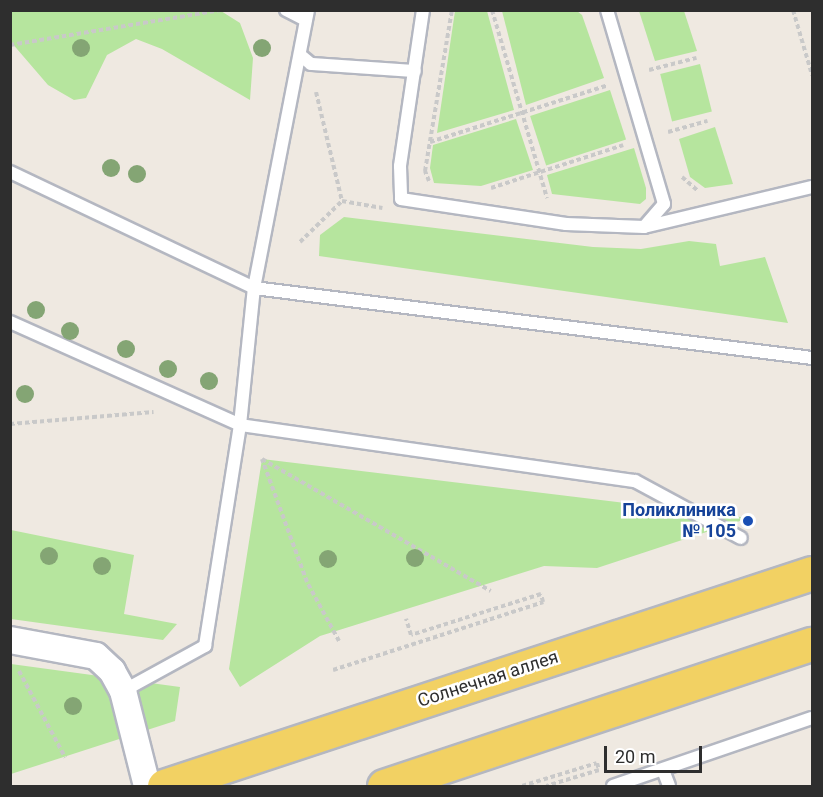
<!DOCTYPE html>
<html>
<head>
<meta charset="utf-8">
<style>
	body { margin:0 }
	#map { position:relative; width:823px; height:797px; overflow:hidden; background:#efe9e1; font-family:Roboto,sans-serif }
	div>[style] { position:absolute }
	.green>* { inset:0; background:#b6e59e; transform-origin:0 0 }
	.path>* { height:4px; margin-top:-2px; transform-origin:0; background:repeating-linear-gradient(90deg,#c9c9c9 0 4.5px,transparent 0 7.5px) }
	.roads { filter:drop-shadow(2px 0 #b4b7c1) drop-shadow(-2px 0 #b4b7c1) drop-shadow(0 2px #b4b7c1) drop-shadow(0 -2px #b4b7c1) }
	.service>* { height:12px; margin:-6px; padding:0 6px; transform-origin:6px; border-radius:6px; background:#fff }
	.minor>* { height:26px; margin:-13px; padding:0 13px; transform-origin:13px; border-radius:13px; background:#fff }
	.primary>* { height:33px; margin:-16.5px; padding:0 16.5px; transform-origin:16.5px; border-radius:16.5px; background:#f2d163 }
	.trees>* { width:18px; height:18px; margin:-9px; border-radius:50%; background:#84a574 }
	.dots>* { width:16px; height:16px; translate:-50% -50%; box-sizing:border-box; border:3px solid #fff; border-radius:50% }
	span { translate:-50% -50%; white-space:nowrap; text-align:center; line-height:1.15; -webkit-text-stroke:5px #fff; paint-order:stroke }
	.transit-label { font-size:18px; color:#164399; font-weight:700 }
	.right { translate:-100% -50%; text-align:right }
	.street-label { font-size:18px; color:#2e2e2e }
	.frame { position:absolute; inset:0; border:12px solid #2e2e2e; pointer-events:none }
	.scale { position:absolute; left:604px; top:746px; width:98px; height:27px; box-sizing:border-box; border:3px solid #2e2e2e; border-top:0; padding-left:8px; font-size:18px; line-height:21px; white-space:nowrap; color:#2e2e2e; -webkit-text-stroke:4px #fff; paint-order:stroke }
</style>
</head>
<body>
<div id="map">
	<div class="green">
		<div style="clip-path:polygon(10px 11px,221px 11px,240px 23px,253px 58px,250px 100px,162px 49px,136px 39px,107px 55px,86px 98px,74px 100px,48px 85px,11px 42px)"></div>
		<div style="clip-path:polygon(455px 11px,487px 11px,514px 110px,437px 133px)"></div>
		<div style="clip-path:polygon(502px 11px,577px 11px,582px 15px,604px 78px,526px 105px)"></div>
		<div style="clip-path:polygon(639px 11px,684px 11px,697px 51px,655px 61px)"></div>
		<div style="left:700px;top:64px;width:49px;height:41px;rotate:76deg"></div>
		<div style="left:610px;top:90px;width:52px;height:84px;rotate:72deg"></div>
		<div style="clip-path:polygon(516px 119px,533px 170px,481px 186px,434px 183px,430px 168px,433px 145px)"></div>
		<div style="clip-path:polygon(715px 127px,733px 184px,705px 188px,690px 177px,679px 139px)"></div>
		<div style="clip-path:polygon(634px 148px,646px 188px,646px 199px,640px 204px,552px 194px,547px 175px)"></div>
		<div style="clip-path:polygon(344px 217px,593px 247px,641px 249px,689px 241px,716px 244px,720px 266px,765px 257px,788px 323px,319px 256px,320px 235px)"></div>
		<div style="clip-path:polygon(262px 459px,749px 518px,597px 568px,544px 566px,320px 636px,240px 687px,229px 669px)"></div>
		<div style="clip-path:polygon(11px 530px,134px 555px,124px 614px,177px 624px,163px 640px,11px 619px)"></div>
		<div style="clip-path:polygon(11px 664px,180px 687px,175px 721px,11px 774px)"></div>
	</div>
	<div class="path">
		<div style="left:492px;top:10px;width:196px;rotate:73.7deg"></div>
		<div style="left:793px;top:10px;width:68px;rotate:73.7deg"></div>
		<div style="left:10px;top:45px;width:215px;rotate:-9.4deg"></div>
		<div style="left:649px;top:70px;width:49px;rotate:-14.3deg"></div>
		<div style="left:316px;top:92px;width:112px;rotate:76.6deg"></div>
		<div style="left:342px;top:201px;width:41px;rotate:9.9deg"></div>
		<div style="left:668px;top:132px;width:41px;rotate:-15.8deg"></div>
		<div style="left:430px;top:142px;width:185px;rotate:-17.7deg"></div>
		<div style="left:682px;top:177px;width:21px;rotate:41deg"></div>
		<div style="left:429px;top:181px;width:11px;rotate:-112deg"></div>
		<div style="left:425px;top:171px;width:163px;rotate:-80.5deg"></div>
		<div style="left:491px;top:188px;width:139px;rotate:-18deg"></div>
		<div style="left:300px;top:242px;width:59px;rotate:-44.3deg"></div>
		<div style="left:10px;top:424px;width:144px;rotate:-4.8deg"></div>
		<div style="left:339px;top:641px;width:67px;rotate:-118.5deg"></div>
		<div style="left:307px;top:582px;width:131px;rotate:-110.1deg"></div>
		<div style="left:262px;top:459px;width:264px;rotate:30deg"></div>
		<div style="left:333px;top:670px;width:221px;rotate:-17.9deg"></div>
		<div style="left:543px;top:602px;width:8px;rotate:-104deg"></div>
		<div style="left:541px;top:594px;width:136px;rotate:162.5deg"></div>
		<div style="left:411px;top:635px;width:17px;rotate:-107deg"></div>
		<div style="left:19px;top:671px;width:98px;rotate:61.9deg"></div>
		<div style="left:522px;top:786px;width:78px;rotate:-17deg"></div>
		<div style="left:597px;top:763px;width:7px;rotate:74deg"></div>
		<div style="left:599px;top:770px;width:55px;rotate:163.2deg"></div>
	</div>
	<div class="roads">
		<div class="service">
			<div style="left:286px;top:10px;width:22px;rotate:27deg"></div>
			<div style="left:423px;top:10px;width:158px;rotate:98.4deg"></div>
			<div style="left:400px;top:166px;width:33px;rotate:88deg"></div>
			<div style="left:401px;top:199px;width:167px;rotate:8.6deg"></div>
			<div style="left:566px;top:224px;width:78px;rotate:2.2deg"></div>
			<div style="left:644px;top:227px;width:173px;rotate:-13.4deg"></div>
			<div style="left:607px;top:10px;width:202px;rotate:73.6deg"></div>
			<div style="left:664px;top:204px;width:30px;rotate:131deg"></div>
			<div style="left:300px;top:55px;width:14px;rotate:39deg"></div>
			<div style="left:311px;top:64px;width:104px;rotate:3.9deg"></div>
			<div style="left:10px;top:172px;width:270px;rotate:25.4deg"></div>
			<div style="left:254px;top:288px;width:562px;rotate:7.15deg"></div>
			<div style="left:10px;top:322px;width:252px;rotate:24.1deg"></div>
			<div style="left:240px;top:425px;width:399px;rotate:8.1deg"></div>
			<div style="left:635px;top:481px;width:120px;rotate:28.3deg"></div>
			<div style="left:123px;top:691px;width:94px;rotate:-28.8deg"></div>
			<div style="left:205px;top:646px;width:224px;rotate:-81deg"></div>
			<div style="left:240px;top:425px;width:138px;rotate:-84.2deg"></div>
			<div style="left:254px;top:288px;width:283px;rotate:-79deg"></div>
			<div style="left:663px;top:770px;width:17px;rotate:69deg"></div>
			<div style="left:613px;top:786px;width:210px;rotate:-18.9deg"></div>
		</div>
		<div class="minor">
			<div style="left:10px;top:640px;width:87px;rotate:10.5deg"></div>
			<div style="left:96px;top:656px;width:22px;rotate:43deg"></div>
			<div style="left:112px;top:671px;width:23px;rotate:61deg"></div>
			<div style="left:123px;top:691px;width:98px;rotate:75.8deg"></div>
		</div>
		<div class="primary">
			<div style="left:164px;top:786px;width:682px;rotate:-18.2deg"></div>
			<div style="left:384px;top:786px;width:451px;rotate:-18.4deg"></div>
		</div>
	</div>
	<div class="trees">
		<div style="left:81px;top:48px"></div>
		<div style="left:262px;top:48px"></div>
		<div style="left:111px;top:168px"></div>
		<div style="left:137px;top:174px"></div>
		<div style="left:36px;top:310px"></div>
		<div style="left:70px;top:331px"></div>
		<div style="left:126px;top:349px"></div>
		<div style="left:168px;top:369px"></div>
		<div style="left:209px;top:381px"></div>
		<div style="left:25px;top:394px"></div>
		<div style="left:49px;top:556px"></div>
		<div style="left:415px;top:558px"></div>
		<div style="left:328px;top:559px"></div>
		<div style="left:102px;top:566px"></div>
		<div style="left:73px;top:706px"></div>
	</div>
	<div class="dots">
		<div style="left:748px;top:521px;background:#1a4fb4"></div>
	</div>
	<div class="transit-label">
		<span class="right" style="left:736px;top:521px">Поликлиника<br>№ 105</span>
	</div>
	<div class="street-label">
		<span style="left:488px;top:679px;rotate:-18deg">Солнечная аллея</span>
	</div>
	<div class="frame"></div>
	<div class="scale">20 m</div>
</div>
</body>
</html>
